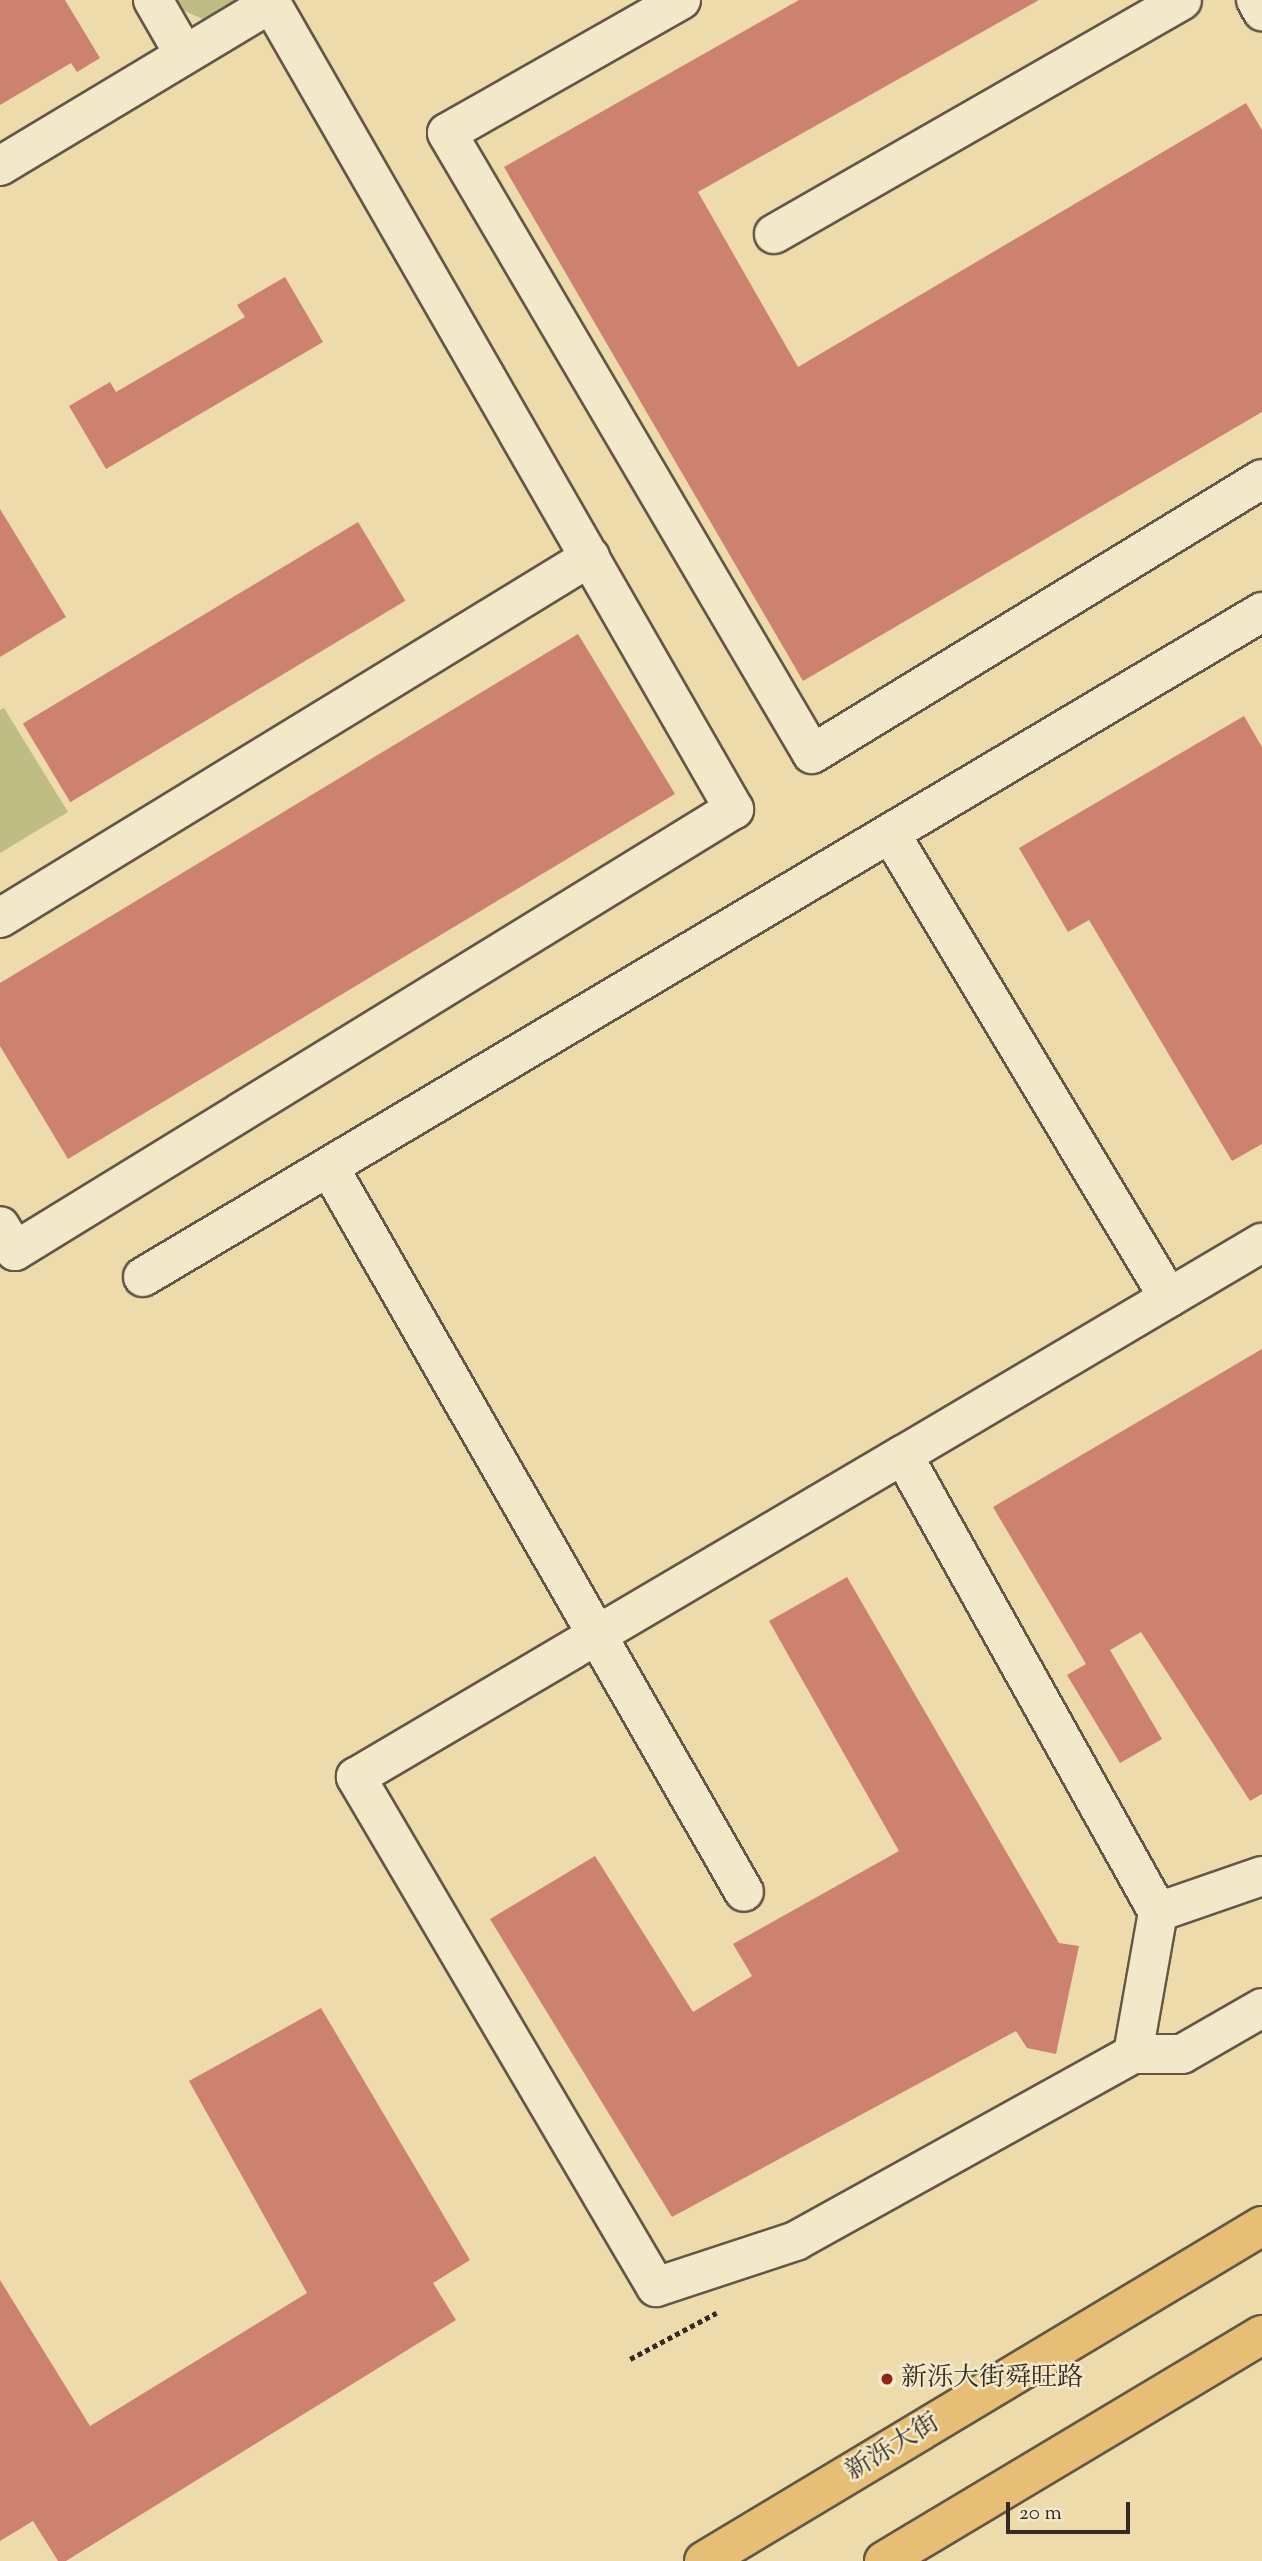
<!DOCTYPE html>
<html>
<head>
<meta charset="utf-8">
<style>
	body { margin:0 }
	#map { position:relative; width:1262px; height:2561px; overflow:hidden; background:#eddbac; font-family:"Sorts Mill Goudy","Noto Serif SC",serif }
	div>[style] { position:absolute }
	.green>* { inset:0; background:#c0bd84 }
	.building>* { inset:0; background:#cd8270; transform-origin:0 0 }
	.path>* { height:4.5px; margin-top:-2.25px; transform-origin:0; background:repeating-linear-gradient(90deg,#352b23 0 5px,transparent 0 8.5px) }
	.roads { filter:drop-shadow(2px 0 #635745) drop-shadow(-2px 0 #635745) drop-shadow(0 2px #635745) drop-shadow(0 -2px #635745) }
	.minor>* { height:38px; margin:-19px; padding:0 19px; transform-origin:19px; border-radius:19px; background:#f3e8c9 }
	.major>* { height:38px; margin:-19px; padding:0 19px; transform-origin:19px; border-radius:19px; background:#e6be76 }
	.dots>* { width:19px; height:19px; translate:-50% -50%; box-sizing:border-box; border:4px solid #f3e8c9; border-radius:50% }
	span { translate:-50% -50%; white-space:nowrap; text-align:center; line-height:1.15; -webkit-text-stroke:5px #f3e8c9; paint-order:stroke }
	.poi-label { font-size:26px; color:#352b23 }
	.left { translate:0 -50%; text-align:left }
	.street-label { font-size:26px; color:#352b23 }
	.scale { position:absolute; left:1006px; top:2502px; width:124px; height:32px; box-sizing:border-box; border:4px solid #352b23; border-top:0; padding-left:9px; font-size:21px; line-height:24px; white-space:nowrap; color:#352b23; -webkit-text-stroke:5px #f3e8c9; paint-order:stroke }
</style>
</head>
<body>
<div id="map">
	<div class="green">
		<div style="clip-path:polygon(175px 0,242px 0,205px 20px,180px 9px)"></div>
		<div style="clip-path:polygon(4px 708px,68px 812px,0 853px,0 710px)"></div>
	</div>
	<div class="building">
		<div style="clip-path:polygon(0 0,65px 0,100px 58px,77px 72px,71px 63px,0 105px)"></div>
		<div style="clip-path:polygon(799px 0,1039px 0,698px 192px,798px 367px,1246px 103px,1262px 130px,1262px 412px,803px 681px,504px 167px)"></div>
		<div style="clip-path:polygon(285px 277px,323px 342px,106px 469px,69px 406px,110px 382px,116px 392px,245px 317px,237px 305px)"></div>
		<div style="clip-path:polygon(0 509px,66px 617px,0 657px)"></div>
		<div style="left:358px;top:522px;width:92px;height:391px;rotate:59deg"></div>
		<div style="clip-path:polygon(578px 634px,675px 794px,68px 1159px,0 1046px,0 983px)"></div>
		<div style="clip-path:polygon(1244px 716px,1262px 747px,1262px 1144px,1232px 1161px,1089px 920px,1068px 932px,1019px 848px)"></div>
		<div style="clip-path:polygon(1262px 1349px,1262px 1794px,1250px 1801px,1141px 1632px,1110px 1650px,1162px 1739px,1120px 1763px,1067px 1675px,1086px 1664px,993px 1507px)"></div>
		<div style="clip-path:polygon(847px 1577px,1059px 1943px,1079px 1946px,1056px 2054px,1027px 2048px,1016px 2031px,672px 2217px,490px 1919px,595px 1856px,693px 2012px,752px 1976px,733px 1944px,899px 1851px,769px 1621px)"></div>
		<div style="clip-path:polygon(321px 2008px,470px 2260px,433px 2283px,456px 2320px,66px 2561px,58px 2561px,33px 2521px,0 2541px,0 2280px,90px 2426px,307px 2293px,189px 2081px)"></div>
	</div>
	<div class="path">
		<div style="left:630px;top:2359px;width:98px;rotate:-28.1deg"></div>
	</div>
	<div class="roads">
		<div class="minor">
			<div style="left:153px;top:0;width:62px;rotate:60.1deg"></div>
			<div style="left:681px;top:0;width:269px;rotate:150.4deg"></div>
			<div style="left:447px;top:133px;width:720px;rotate:59.55deg"></div>
			<div style="left:812px;top:754px;width:527px;rotate:-31.43deg"></div>
			<div style="left:1256px;top:0;width:13px;rotate:61deg"></div>
			<div style="left:0;top:166px;width:316px;rotate:-31deg"></div>
			<div style="left:271px;top:3px;width:930px;rotate:60.13deg"></div>
			<div style="left:734px;top:809px;width:844px;rotate:148.42deg"></div>
			<div style="left:15px;top:1251px;width:29px;rotate:-121deg"></div>
			<div style="left:774px;top:234px;width:470px;rotate:-29.8deg"></div>
			<div style="left:890px;top:833px;width:542px;rotate:59.04deg"></div>
			<div style="left:0;top:918px;width:692px;rotate:-31.46deg"></div>
			<div style="left:329px;top:1167px;width:835px;rotate:60.21deg"></div>
			<div style="left:143px;top:1277px;width:1302px;rotate:-30.72deg"></div>
			<div style="left:903px;top:1455px;width:523px;rotate:60.84deg"></div>
			<div style="left:1158px;top:1912px;width:144px;rotate:100deg"></div>
			<div style="left:1133px;top:2054px;width:385px;rotate:151deg"></div>
			<div style="left:796px;top:2241px;width:147px;rotate:161.8deg"></div>
			<div style="left:656px;top:2287px;width:592px;rotate:-120.47deg"></div>
			<div style="left:356px;top:1777px;width:280px;rotate:-30.5deg"></div>
			<div style="left:597px;top:1635px;width:355px;rotate:-30.5deg"></div>
			<div style="left:903px;top:1455px;width:417px;rotate:-30.6deg"></div>
			<div style="left:1158px;top:1912px;width:110px;rotate:-19.1deg"></div>
			<div style="left:1133px;top:2054px;width:49px"></div>
			<div style="left:1182px;top:2054px;width:92px;rotate:-29.9deg"></div>
		</div>
		<div class="major">
			<div style="left:704px;top:2561px;width:651px;rotate:-30.98deg"></div>
			<div style="left:884px;top:2561px;width:440px;rotate:-30.9deg"></div>
		</div>
	</div>
	<div class="dots">
		<div style="left:887px;top:2379px;background:#8f2418"></div>
	</div>
	<div class="poi-label">
		<span class="left" style="left:901px;top:2379px">新泺大街舜旺路</span>
	</div>
	<div class="street-label">
		<span style="left:893px;top:2448px;rotate:-31deg">新泺大街</span>
	</div>
	<div class="scale">20 m</div>
</div>
</body>
</html>
